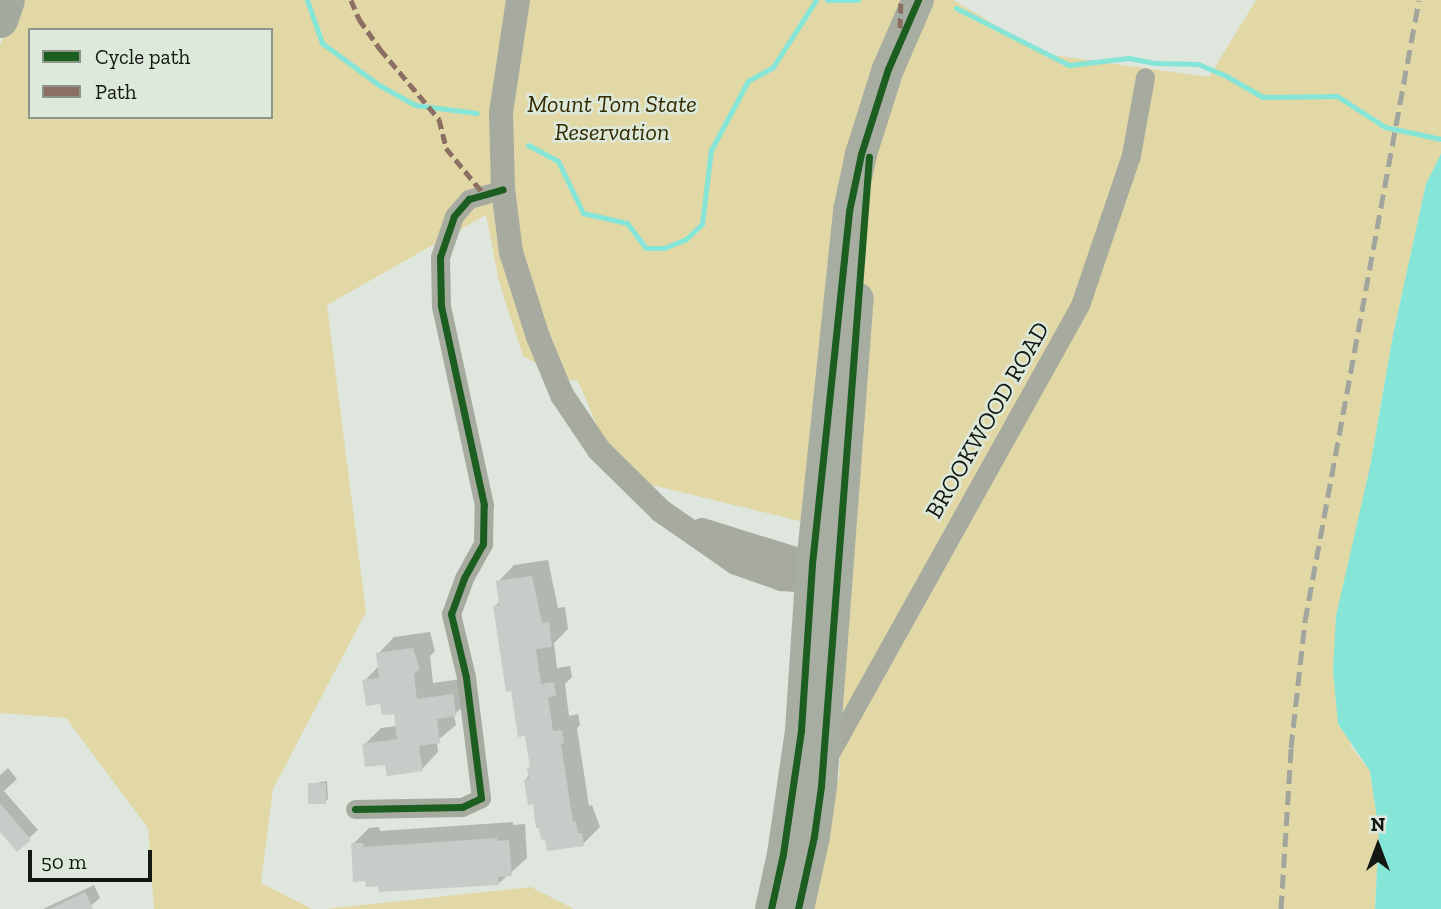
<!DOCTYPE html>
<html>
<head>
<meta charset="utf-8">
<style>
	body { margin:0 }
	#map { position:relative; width:1441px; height:909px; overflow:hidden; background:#dfe6de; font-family:"Zilla Slab",serif }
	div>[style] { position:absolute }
	.green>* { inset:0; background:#e1d8a6 }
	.water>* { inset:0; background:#85e5d7 }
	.shadow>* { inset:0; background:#0003 }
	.stream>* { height:5px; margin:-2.5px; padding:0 2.5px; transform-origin:2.5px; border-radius:2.5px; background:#85e5d7 }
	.building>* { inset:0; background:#c6ccc7; transform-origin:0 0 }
	.minor>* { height:19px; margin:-9.5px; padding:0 9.5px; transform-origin:9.5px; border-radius:9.5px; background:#a6aa9f }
	.tertiary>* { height:24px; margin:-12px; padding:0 12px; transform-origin:12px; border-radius:12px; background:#a6aa9f }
	.primary>* { height:32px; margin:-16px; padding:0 16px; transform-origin:16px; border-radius:16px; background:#a8ada2 }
	.motorway>* { height:35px; margin:-17.5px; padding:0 17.5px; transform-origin:17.5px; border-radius:17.5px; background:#a4aa9e }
	.rail>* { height:5px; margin-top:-2.5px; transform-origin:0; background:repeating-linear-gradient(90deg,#a1a59d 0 14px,transparent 0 21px) }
	.quiet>* { height:5px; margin-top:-2.5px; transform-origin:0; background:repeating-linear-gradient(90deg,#8d6e63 0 10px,transparent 0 15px) }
	.cycleway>* { height:7px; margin:-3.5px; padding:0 3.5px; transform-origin:3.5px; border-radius:3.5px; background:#1b5e20 }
	span { translate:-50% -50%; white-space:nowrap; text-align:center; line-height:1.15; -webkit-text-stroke:5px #dde9db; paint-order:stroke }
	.park-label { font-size:24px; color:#352b01; font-style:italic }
	.street-label { font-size:24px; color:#141813 }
	.legend { position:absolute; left:28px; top:28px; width:245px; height:91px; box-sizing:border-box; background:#dde9db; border:2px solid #8d958b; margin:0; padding:9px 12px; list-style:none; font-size:21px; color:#141813 }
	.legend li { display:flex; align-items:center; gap:14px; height:35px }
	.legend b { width:35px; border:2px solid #8d958b }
	.north { position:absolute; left:1343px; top:811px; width:70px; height:70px; -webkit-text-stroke:5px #dde9db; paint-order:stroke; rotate:0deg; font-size:19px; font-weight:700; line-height:28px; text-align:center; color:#141813 }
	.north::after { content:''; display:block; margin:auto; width:24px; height:32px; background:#141813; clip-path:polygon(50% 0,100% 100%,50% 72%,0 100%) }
	.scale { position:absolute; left:28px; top:850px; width:124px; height:32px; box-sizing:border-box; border:4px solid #141813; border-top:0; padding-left:9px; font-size:21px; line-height:24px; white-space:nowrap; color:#141813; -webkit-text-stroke:5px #dde9db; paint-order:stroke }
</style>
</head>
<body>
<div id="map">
	<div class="green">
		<div style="clip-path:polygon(evenodd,20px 0,953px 0,1044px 54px,1209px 77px,1256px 0,1441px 0,1441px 154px,1426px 184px,1393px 335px,1370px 467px,1351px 747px,1370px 771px,1379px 832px,1375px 909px,792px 909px,839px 777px,853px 534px,619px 477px,578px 381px,566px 379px,523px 356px,499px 282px,486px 215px,327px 305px,366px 612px,273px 789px,261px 883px,312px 909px,154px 909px,148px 828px,66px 718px,0 713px,0 45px,20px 0,30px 30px,271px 30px,271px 117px,30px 117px,30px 30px)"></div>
		<div style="clip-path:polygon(531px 887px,574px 909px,325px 909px)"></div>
	</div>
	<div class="water">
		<div style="clip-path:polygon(1441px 154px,1441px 909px,1375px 909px,1379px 832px,1370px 771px,1338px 724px,1333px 671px,1336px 616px,1370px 467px,1393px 335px,1426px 184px)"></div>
	</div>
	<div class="shadow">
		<div style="clip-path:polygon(548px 560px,558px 608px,565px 607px,568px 629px,554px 643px,557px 668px,570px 666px,572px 677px,565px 684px,569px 716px,578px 714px,580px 725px,577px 728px,589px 806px,592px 805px,600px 827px,583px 844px,534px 802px,526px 781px,531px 766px,527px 734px,495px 606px,500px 601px,498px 582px,514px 565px)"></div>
		<div style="clip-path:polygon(430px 632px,435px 651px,430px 656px,433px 683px,469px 678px,472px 698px,454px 715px,456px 725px,437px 741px,438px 752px,422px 769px,386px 763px,364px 745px,381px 728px,397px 726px,395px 712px,364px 681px,379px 666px,378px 654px,394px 637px)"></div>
		<div style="clip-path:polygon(8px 768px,17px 779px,4px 791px,38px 830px,17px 849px,0 832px,0 775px)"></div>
		<div style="clip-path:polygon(327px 781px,328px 799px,326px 801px,309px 784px)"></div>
		<div style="clip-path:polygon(513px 822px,513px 825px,525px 824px,527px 858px,498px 884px,380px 885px,353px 844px,369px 828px,379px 827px,380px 831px)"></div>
		<div style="clip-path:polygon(94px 885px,100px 898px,87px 909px,43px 909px)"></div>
	</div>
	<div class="stream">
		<div style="left:307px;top:0;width:46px;rotate:70.8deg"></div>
		<div style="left:322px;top:43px;width:71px;rotate:36.4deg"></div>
		<div style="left:379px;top:85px;width:41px;rotate:29.1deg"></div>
		<div style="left:415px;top:105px;width:62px;rotate:7.5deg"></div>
		<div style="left:827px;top:0;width:31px"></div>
		<div style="left:956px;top:8px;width:127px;rotate:26.8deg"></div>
		<div style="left:1069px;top:65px;width:60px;rotate:-6.7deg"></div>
		<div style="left:1129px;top:58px;width:26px;rotate:11deg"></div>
		<div style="left:1155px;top:63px;width:43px;rotate:1.3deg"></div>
		<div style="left:1198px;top:64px;width:33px;rotate:23deg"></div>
		<div style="left:1228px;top:77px;width:39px;rotate:30deg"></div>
		<div style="left:1262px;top:97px;width:75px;rotate:-0.8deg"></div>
		<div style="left:1337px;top:96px;width:57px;rotate:32.9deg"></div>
		<div style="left:1385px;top:127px;width:57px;rotate:12.1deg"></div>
		<div style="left:528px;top:145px;width:34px;rotate:28deg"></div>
		<div style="left:558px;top:161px;width:58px;rotate:64.3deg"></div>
		<div style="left:583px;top:213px;width:45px;rotate:12.8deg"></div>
		<div style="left:627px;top:223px;width:31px;rotate:53deg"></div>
		<div style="left:646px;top:248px;width:18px"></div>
		<div style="left:664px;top:248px;width:24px;rotate:-22deg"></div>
		<div style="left:686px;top:239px;width:22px;rotate:-43deg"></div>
		<div style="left:702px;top:224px;width:75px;rotate:-83.1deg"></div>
		<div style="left:711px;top:150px;width:78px;rotate:-61.8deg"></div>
		<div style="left:748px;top:81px;width:29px;rotate:-29deg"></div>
		<div style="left:773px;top:67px;width:80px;rotate:-57.3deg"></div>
	</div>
	<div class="building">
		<div style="clip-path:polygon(532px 576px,542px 623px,549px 622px,552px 647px,536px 649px,541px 684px,554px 682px,556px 696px,548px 697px,553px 731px,562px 730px,564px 743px,561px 744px,573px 822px,576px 821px,578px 833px,582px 833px,584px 846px,547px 851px,545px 839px,541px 840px,539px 828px,536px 828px,533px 804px,528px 805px,524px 780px,529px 779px,527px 768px,530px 767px,525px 736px,518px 737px,511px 691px,506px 692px,493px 606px,499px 605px,496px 581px)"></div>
		<div style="clip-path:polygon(413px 648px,420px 669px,414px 674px,417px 699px,453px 694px,456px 716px,437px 719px,440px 743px,419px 746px,423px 771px,387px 776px,385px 765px,365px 767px,362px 744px,397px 739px,394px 714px,382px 715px,380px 704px,366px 706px,362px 680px,379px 678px,376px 653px)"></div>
		<div style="left:308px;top:783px;width:18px;height:21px"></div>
		<div style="clip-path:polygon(0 803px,31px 840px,17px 852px,0 832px)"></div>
		<div style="clip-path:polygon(497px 838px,497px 841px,509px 840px,512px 876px,498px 877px,499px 885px,379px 892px,378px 886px,366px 887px,365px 881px,353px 882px,351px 843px,363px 843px,364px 847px)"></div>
		<div style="clip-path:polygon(85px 892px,93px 909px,50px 909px)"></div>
	</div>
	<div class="minor">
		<div style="left:828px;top:757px;width:518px;rotate:-60.86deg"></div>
		<div style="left:1080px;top:305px;width:158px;rotate:-71.2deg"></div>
		<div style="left:1131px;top:155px;width:79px;rotate:-79.8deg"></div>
		<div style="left:355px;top:809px;width:107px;rotate:-1.1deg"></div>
		<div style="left:462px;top:807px;width:21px;rotate:-25deg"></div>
		<div style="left:481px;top:798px;width:122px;rotate:-97.1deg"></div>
		<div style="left:466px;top:677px;width:65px;rotate:-103.4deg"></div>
		<div style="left:451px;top:614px;width:38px;rotate:-70deg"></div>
		<div style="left:464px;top:578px;width:39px;rotate:-61deg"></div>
		<div style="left:483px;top:544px;width:39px;rotate:-89deg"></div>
		<div style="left:484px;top:505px;width:204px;rotate:-102.2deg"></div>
		<div style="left:441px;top:306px;width:49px;rotate:-91.2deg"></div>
		<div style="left:440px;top:257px;width:43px;rotate:-71.1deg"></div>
		<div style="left:454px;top:216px;width:23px;rotate:-49deg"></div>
		<div style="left:469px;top:199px;width:35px;rotate:-16deg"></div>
	</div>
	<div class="tertiary">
		<div style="left:518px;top:0;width:114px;rotate:98.6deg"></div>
		<div style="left:501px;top:113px;width:76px;rotate:88.5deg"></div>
		<div style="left:503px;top:189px;width:64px;rotate:82.8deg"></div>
		<div style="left:511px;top:252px;width:89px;rotate:72.4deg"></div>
		<div style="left:538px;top:337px;width:63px;rotate:67.5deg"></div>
		<div style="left:562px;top:395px;width:66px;rotate:56.1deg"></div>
		<div style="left:599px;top:450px;width:87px;rotate:44.5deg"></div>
		<div style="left:661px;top:511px;width:91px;rotate:34.7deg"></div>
		<div style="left:736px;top:563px;width:49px;rotate:19.2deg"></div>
		<div style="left:782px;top:579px;width:44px;rotate:3.9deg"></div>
		<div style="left:702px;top:530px;width:115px;rotate:17.2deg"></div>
		<div style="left:812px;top:564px;width:16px;rotate:38deg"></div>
	</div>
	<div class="primary">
		<div style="left:771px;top:909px;width:56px;rotate:-77.7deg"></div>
		<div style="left:783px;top:854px;width:125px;rotate:-81.7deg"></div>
		<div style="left:801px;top:730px;width:166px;rotate:-86.2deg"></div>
		<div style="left:812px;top:564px;width:355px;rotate:-84deg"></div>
		<div style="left:849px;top:211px;width:58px;rotate:-78.1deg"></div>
		<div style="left:861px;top:154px;width:89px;rotate:-72.4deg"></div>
		<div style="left:888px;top:69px;width:75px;rotate:-66.5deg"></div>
		<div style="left:798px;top:909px;width:75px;rotate:-77.6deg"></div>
		<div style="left:814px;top:836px;width:50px;rotate:-82deg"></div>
		<div style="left:821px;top:786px;width:489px;rotate:-85.7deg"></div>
	</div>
	<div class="motorway">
		<div style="left:0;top:20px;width:21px;rotate:-71deg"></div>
	</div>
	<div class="rail">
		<div style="left:1281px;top:909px;width:161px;rotate:-86.4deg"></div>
		<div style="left:1291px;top:748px;width:128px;rotate:-83.7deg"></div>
		<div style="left:1305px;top:621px;width:631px;rotate:-79.6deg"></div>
	</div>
	<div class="quiet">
		<div style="left:351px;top:0;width:21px;rotate:67deg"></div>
		<div style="left:359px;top:19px;width:37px;rotate:55deg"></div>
		<div style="left:380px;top:49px;width:92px;rotate:49.9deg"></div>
		<div style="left:439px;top:119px;width:30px;rotate:76deg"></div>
		<div style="left:446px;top:148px;width:58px;rotate:50.6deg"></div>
		<div style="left:900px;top:28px;width:28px;rotate:-88deg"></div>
	</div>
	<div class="cycleway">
		<div style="left:355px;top:809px;width:107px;rotate:-1.1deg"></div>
		<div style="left:462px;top:807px;width:21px;rotate:-25deg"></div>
		<div style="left:481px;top:798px;width:122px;rotate:-97.1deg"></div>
		<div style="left:466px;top:677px;width:65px;rotate:-103.4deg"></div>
		<div style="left:451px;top:614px;width:38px;rotate:-70deg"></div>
		<div style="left:464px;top:578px;width:39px;rotate:-61deg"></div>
		<div style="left:483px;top:544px;width:39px;rotate:-89deg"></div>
		<div style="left:484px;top:505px;width:204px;rotate:-102.2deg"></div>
		<div style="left:441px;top:306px;width:49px;rotate:-91.2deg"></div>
		<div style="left:440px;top:257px;width:43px;rotate:-71.1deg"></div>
		<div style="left:454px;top:216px;width:23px;rotate:-49deg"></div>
		<div style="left:469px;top:199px;width:35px;rotate:-16deg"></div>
		<div style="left:771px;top:909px;width:56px;rotate:-77.7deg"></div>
		<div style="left:783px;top:854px;width:125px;rotate:-81.7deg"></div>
		<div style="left:801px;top:730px;width:166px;rotate:-86.2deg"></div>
		<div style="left:812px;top:564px;width:355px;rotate:-84deg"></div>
		<div style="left:849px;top:211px;width:58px;rotate:-78.1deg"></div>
		<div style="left:861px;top:154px;width:89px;rotate:-72.4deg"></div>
		<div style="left:888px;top:69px;width:75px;rotate:-66.5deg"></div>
		<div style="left:798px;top:909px;width:75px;rotate:-77.6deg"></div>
		<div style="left:814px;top:836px;width:50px;rotate:-82deg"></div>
		<div style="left:821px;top:786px;width:631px;rotate:-85.64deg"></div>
	</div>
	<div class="park-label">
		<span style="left:612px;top:118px">Mount Tom State<br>Reservation</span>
	</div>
	<div class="street-label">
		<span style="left:987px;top:420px;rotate:-60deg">BROOKWOOD ROAD</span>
	</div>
	<ul class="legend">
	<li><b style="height:9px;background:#1b5e20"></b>Cycle path</li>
	<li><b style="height:9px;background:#8d6e63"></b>Path</li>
	</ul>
	<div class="north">N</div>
	<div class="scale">50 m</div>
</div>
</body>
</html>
